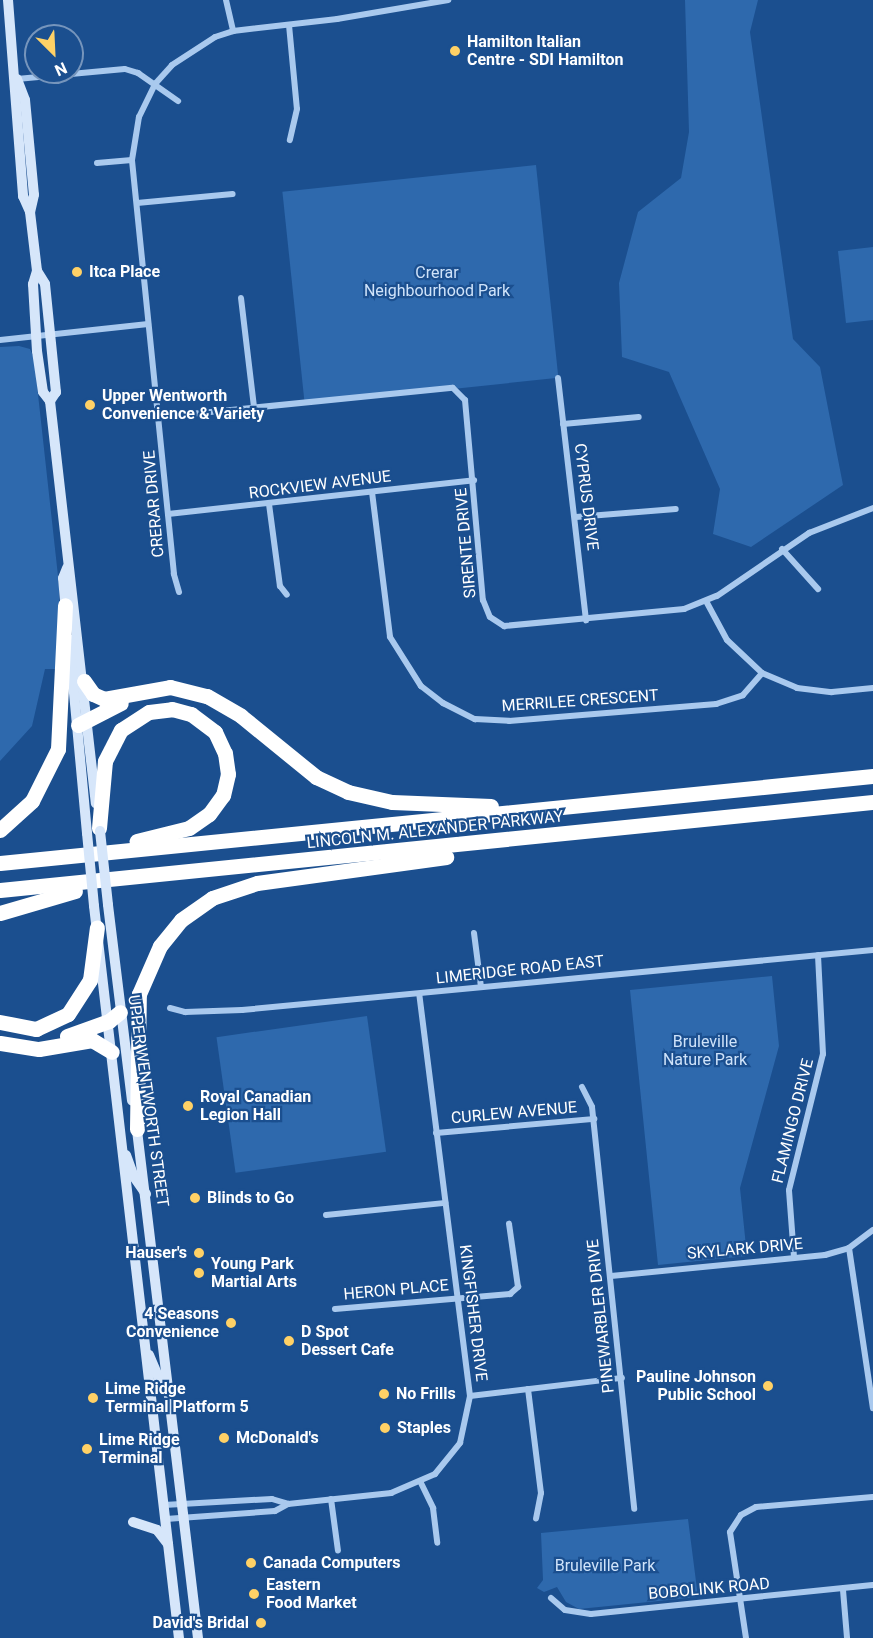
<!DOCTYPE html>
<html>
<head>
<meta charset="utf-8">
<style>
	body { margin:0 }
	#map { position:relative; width:873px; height:1638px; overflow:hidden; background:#1b4f8f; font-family:Roboto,sans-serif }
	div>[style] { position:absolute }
	.green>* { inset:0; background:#2e69ad; transform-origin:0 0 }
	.minor>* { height:6px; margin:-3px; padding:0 3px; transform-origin:3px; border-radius:3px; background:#a9c9ee }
	.secondary>* { height:10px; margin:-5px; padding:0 5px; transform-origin:5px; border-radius:5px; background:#d6e6fa }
	.motorway>* { height:15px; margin:-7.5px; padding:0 7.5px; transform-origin:7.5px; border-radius:7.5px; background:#fff }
	.secondary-bridge>* { height:10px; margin:-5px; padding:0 5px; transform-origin:5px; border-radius:5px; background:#d6e6fa }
	.dots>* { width:16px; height:16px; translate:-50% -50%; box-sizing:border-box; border:3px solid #1b4f8f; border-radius:50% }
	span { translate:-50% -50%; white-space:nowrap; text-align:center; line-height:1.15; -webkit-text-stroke:4.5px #1b4f8f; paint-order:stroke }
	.poi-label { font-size:16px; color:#fff; font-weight:700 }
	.left { translate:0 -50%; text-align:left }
	.right { translate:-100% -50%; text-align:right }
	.park-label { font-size:16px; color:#cfe3fa }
	.street-label { font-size:16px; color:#fff }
	.north { position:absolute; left:24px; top:24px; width:60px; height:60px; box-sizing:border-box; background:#1b4f8f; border:2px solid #7695bc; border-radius:50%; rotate:156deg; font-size:16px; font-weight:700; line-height:24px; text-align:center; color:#fff }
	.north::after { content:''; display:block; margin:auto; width:21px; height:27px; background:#ffd166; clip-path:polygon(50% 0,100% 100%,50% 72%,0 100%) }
</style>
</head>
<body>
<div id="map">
	<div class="green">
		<div style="clip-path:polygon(685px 0,758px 0,750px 32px,793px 339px,820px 367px,843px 485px,751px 547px,713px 534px,720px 489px,669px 372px,622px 357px,619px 283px,638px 212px,681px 178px,689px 132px)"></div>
		<div style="left:536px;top:165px;width:214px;height:255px;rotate:84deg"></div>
		<div style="clip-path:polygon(873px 247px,873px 320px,846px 323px,838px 251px)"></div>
		<div style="clip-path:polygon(19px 346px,30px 349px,34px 358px,59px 585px,59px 669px,45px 669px,32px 726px,0 761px,0 347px)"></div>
		<div style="clip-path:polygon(772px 976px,779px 1046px,740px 1188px,747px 1256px,658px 1265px,630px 990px)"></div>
		<div style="left:367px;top:1016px;width:137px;height:152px;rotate:82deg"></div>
		<div style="clip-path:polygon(688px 1519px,698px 1597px,579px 1609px,566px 1602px,557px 1587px,544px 1592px,537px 1588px,543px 1580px,541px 1533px)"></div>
	</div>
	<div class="minor">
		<div style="left:226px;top:0;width:32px;rotate:77deg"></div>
		<div style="left:289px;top:25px;width:84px;rotate:84.6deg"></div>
		<div style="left:297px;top:109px;width:32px;rotate:103deg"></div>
		<div style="left:17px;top:79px;width:108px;rotate:-5.3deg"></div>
		<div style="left:125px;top:69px;width:14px;rotate:17deg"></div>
		<div style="left:138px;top:73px;width:49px;rotate:35deg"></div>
		<div style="left:97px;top:163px;width:35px;rotate:-5deg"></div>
		<div style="left:137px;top:203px;width:96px;rotate:-5.4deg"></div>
		<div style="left:241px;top:298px;width:110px;rotate:83.2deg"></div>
		<div style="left:0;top:340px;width:149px;rotate:-6.2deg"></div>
		<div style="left:558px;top:378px;width:244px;rotate:83.4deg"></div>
		<div style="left:160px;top:417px;width:294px;rotate:-5.7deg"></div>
		<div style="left:453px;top:388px;width:17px;rotate:45deg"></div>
		<div style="left:465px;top:400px;width:201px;rotate:84.9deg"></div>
		<div style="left:483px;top:600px;width:18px;rotate:68deg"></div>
		<div style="left:490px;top:617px;width:17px;rotate:33deg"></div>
		<div style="left:504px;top:626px;width:181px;rotate:-5.4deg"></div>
		<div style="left:684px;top:609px;width:35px;rotate:-22deg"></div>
		<div style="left:717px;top:596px;width:112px;rotate:-34.4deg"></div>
		<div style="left:809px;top:533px;width:69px;rotate:-21.3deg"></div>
		<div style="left:563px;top:424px;width:76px;rotate:-5.3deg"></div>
		<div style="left:372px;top:492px;width:146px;rotate:82.9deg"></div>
		<div style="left:390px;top:637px;width:58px;rotate:57.7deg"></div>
		<div style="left:421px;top:686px;width:28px;rotate:38deg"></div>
		<div style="left:443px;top:703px;width:36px;rotate:27deg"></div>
		<div style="left:475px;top:719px;width:34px;rotate:3deg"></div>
		<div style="left:509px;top:721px;width:208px;rotate:-4.7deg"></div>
		<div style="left:716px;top:704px;width:28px;rotate:-18deg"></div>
		<div style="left:743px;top:695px;width:29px;rotate:-49deg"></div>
		<div style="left:762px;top:673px;width:38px;rotate:23deg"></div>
		<div style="left:797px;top:688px;width:35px;rotate:7deg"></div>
		<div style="left:832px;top:692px;width:41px;rotate:-5.6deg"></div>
		<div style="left:269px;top:504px;width:83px;rotate:82.4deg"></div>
		<div style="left:280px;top:586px;width:11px;rotate:52deg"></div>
		<div style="left:168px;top:514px;width:308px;rotate:-6.3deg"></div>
		<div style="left:576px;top:517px;width:100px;rotate:-4.6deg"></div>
		<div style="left:782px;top:549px;width:54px;rotate:48deg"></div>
		<div style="left:179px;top:592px;width:19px;rotate:-106deg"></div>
		<div style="left:174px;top:574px;width:416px;rotate:-95.8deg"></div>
		<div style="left:132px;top:160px;width:44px;rotate:-80.8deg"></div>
		<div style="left:139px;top:117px;width:37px;rotate:-64deg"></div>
		<div style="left:155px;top:84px;width:25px;rotate:-48deg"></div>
		<div style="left:172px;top:65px;width:51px;rotate:-33.1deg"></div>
		<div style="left:215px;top:37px;width:19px;rotate:-18deg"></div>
		<div style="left:233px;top:31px;width:105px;rotate:-6.6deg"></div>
		<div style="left:337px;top:19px;width:113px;rotate:-9.7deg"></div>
		<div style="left:706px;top:601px;width:44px;rotate:61.7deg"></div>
		<div style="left:727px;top:640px;width:48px;rotate:43.3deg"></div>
		<div style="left:474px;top:933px;width:54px;rotate:82.6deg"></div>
		<div style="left:170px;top:1008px;width:16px;rotate:15deg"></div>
		<div style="left:185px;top:1012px;width:57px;rotate:-2deg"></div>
		<div style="left:242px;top:1010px;width:634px;rotate:-5.43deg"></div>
		<div style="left:582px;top:1087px;width:22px;rotate:63deg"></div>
		<div style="left:592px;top:1107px;width:404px;rotate:84deg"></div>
		<div style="left:436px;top:1133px;width:159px;rotate:-5.1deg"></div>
		<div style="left:326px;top:1215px;width:120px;rotate:-5.8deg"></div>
		<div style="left:849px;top:1248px;width:162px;rotate:81.5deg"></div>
		<div style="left:794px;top:1257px;width:67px;rotate:-94.3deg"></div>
		<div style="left:789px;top:1190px;width:140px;rotate:-76deg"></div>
		<div style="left:823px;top:1054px;width:99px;rotate:-92.9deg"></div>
		<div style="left:611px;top:1276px;width:215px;rotate:-5.6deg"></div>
		<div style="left:825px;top:1255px;width:25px;rotate:-16deg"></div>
		<div style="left:849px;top:1248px;width:30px;rotate:-37deg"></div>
		<div style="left:335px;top:1309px;width:176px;rotate:-4.9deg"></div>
		<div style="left:510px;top:1294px;width:11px;rotate:-41deg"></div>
		<div style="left:518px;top:1287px;width:64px;rotate:-98.1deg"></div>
		<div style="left:528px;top:1389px;width:105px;rotate:82.9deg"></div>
		<div style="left:541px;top:1493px;width:26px;rotate:101deg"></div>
		<div style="left:470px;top:1396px;width:153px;rotate:-6.8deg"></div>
		<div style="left:421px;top:1483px;width:28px;rotate:64deg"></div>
		<div style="left:433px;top:1508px;width:35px;rotate:83deg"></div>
		<div style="left:331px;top:1499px;width:52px;rotate:82.3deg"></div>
		<div style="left:164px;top:1505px;width:108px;rotate:-3.2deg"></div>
		<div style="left:272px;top:1499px;width:17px;rotate:17deg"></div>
		<div style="left:166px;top:1519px;width:109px;rotate:-4.2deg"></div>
		<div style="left:275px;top:1511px;width:15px;rotate:-28deg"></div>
		<div style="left:288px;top:1504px;width:104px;rotate:-6.1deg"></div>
		<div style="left:391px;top:1493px;width:48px;rotate:-23.4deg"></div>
		<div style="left:435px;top:1474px;width:40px;rotate:-51deg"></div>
		<div style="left:460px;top:1443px;width:48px;rotate:-78deg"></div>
		<div style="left:470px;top:1396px;width:405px;rotate:-97.2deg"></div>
		<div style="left:843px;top:1590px;width:48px;rotate:85.2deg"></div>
		<div style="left:551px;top:1598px;width:18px;rotate:41deg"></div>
		<div style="left:565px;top:1610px;width:26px;rotate:9deg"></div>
		<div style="left:591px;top:1614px;width:283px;rotate:-5.9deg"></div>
		<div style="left:746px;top:1638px;width:107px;rotate:-98.6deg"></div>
		<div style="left:730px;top:1532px;width:20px;rotate:-57deg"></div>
		<div style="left:741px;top:1515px;width:17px;rotate:-28deg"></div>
		<div style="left:756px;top:1507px;width:117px;rotate:-4.9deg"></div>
	</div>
	<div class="secondary">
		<div style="left:8px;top:0;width:197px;rotate:85.6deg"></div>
		<div style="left:23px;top:196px;width:17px;rotate:66deg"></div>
		<div style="left:30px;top:212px;width:59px;rotate:83.2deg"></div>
		<div style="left:37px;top:271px;width:15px;rotate:58deg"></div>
		<div style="left:45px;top:284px;width:109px;rotate:84.2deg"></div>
		<div style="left:56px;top:392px;width:11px;rotate:124deg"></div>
		<div style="left:17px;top:79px;width:22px;rotate:69deg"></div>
		<div style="left:25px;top:100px;width:95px;rotate:84.6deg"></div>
		<div style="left:34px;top:195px;width:17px;rotate:103deg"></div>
		<div style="left:37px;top:271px;width:14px;rotate:107deg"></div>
		<div style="left:33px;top:284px;width:67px;rotate:86.6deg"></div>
		<div style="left:37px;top:351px;width:41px;rotate:81.7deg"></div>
		<div style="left:43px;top:392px;width:11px;rotate:52deg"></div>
		<div style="left:50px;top:401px;width:405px;rotate:83.5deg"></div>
		<div style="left:66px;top:612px;width:34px;rotate:-95deg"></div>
		<div style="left:63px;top:578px;width:11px;rotate:-68deg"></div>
		<div style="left:69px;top:639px;width:195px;rotate:84.7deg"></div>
		<div style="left:108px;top:905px;width:197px;rotate:83deg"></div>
		<div style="left:94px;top:906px;width:737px;rotate:83.38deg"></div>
		<div style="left:136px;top:1122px;width:520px;rotate:83.15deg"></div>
		<div style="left:126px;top:1155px;width:23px;rotate:70deg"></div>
		<div style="left:134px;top:1177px;width:21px;rotate:55deg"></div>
		<div style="left:149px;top:1355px;width:38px;rotate:67deg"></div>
		<div style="left:133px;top:1522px;width:25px;rotate:18deg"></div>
		<div style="left:157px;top:1530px;width:18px;rotate:52deg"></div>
	</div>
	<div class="motorway">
		<div style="left:84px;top:681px;width:16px;rotate:55deg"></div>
		<div style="left:93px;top:694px;width:12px;rotate:24deg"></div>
		<div style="left:104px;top:699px;width:67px;rotate:-10.3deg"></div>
		<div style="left:170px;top:687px;width:38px;rotate:14deg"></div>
		<div style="left:207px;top:696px;width:39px;rotate:30deg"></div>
		<div style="left:241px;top:716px;width:97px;rotate:39.1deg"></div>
		<div style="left:316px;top:777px;width:35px;rotate:25deg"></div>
		<div style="left:348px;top:792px;width:45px;rotate:12.8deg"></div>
		<div style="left:392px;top:802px;width:99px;rotate:2.3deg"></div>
		<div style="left:78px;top:725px;width:48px;rotate:-27.1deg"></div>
		<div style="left:99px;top:828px;width:67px;rotate:-84.9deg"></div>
		<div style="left:105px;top:761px;width:35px;rotate:-63deg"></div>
		<div style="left:121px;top:730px;width:33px;rotate:-33deg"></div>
		<div style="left:149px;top:712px;width:23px;rotate:-7deg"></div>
		<div style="left:172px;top:709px;width:20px;rotate:15deg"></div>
		<div style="left:191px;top:714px;width:30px;rotate:37deg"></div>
		<div style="left:215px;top:732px;width:23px;rotate:65deg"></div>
		<div style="left:225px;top:753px;width:21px;rotate:82deg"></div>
		<div style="left:228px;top:774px;width:22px;rotate:103deg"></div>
		<div style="left:223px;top:795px;width:24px;rotate:126deg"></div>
		<div style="left:209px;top:814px;width:24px;rotate:145deg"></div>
		<div style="left:189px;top:828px;width:54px;rotate:166deg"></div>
		<div style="left:0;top:830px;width:43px;rotate:-42.2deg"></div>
		<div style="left:32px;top:801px;width:58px;rotate:-63.4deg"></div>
		<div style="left:58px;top:749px;width:144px;rotate:-87.2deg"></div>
		<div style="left:0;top:863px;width:877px;rotate:-5.69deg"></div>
		<div style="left:0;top:890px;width:877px;rotate:-5.76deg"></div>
		<div style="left:0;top:913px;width:78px;rotate:-16.3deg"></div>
		<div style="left:0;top:1022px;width:37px;rotate:11deg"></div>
		<div style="left:36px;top:1029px;width:35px;rotate:-25deg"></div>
		<div style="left:68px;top:1014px;width:40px;rotate:-57.1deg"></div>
		<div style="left:90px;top:980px;width:53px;rotate:-82.5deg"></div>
		<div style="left:67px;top:1036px;width:45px;rotate:-19.7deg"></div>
		<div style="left:109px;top:1021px;width:14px;rotate:-39deg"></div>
		<div style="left:0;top:1043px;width:39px;rotate:9deg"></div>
		<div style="left:39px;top:1049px;width:54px;rotate:-9.6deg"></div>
		<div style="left:92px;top:1040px;width:23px;rotate:31deg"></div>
		<div style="left:137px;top:1129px;width:135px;rotate:-89.2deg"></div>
		<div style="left:139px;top:994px;width:52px;rotate:-66.4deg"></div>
		<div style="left:160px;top:946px;width:33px;rotate:-51deg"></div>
		<div style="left:181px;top:920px;width:38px;rotate:-35deg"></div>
		<div style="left:212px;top:898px;width:47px;rotate:-18.4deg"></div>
		<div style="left:257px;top:883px;width:191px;rotate:-7.8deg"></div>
	</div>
	<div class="secondary-bridge">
		<div style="left:100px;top:831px;width:74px;rotate:83.8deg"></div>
		<div style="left:87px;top:833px;width:73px;rotate:84.5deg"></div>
	</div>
	<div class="dots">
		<div style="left:455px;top:51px;background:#ffd166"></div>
		<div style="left:77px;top:272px;background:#ffd166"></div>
		<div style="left:90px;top:405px;background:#ffd166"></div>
		<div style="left:188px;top:1106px;background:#ffd166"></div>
		<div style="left:195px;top:1198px;background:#ffd166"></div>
		<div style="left:199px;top:1253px;background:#ffd166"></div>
		<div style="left:199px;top:1273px;background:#ffd166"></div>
		<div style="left:231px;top:1323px;background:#ffd166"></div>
		<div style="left:289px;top:1341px;background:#ffd166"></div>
		<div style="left:768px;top:1386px;background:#ffd166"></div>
		<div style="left:384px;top:1394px;background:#ffd166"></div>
		<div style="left:93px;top:1398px;background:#ffd166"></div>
		<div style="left:385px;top:1428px;background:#ffd166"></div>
		<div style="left:224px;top:1438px;background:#ffd166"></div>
		<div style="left:87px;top:1449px;background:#ffd166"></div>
		<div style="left:251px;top:1563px;background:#ffd166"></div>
		<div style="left:254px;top:1594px;background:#ffd166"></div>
		<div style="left:261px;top:1623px;background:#ffd166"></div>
	</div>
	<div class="poi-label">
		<span class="left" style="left:467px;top:51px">Hamilton Italian<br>Centre - SDI Hamilton</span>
		<span class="left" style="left:89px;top:272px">Itca Place</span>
		<span class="left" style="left:102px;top:405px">Upper Wentworth<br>Convenience &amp; Variety</span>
		<span class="left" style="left:200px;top:1106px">Royal Canadian<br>Legion Hall</span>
		<span class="left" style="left:207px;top:1198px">Blinds to Go</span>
		<span class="right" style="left:187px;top:1253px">Hauser's</span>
		<span class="left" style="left:211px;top:1273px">Young Park<br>Martial Arts</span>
		<span class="right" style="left:219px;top:1323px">4 Seasons<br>Convenience</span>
		<span class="left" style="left:301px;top:1341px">D Spot<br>Dessert Cafe</span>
		<span class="right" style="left:756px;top:1386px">Pauline Johnson<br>Public School</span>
		<span class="left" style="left:105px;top:1398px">Lime Ridge<br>Terminal Platform 5</span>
		<span class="left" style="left:396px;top:1394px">No Frills</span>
		<span class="left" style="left:397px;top:1428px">Staples</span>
		<span class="left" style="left:236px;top:1438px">McDonald's</span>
		<span class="left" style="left:99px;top:1449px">Lime Ridge<br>Terminal</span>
		<span class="left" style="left:263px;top:1563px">Canada Computers</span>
		<span class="left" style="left:266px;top:1594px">Eastern<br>Food Market</span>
		<span class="right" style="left:249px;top:1623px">David's Bridal</span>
	</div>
	<div class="park-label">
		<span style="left:437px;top:282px">Crerar<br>Neighbourhood Park</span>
		<span style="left:705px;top:1051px">Bruleville<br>Nature Park</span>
		<span style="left:605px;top:1566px">Bruleville Park</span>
	</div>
	<div class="street-label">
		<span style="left:320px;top:485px;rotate:-7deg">ROCKVIEW AVENUE</span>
		<span style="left:586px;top:497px;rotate:83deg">CYPRUS DRIVE</span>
		<span style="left:154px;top:504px;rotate:-95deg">CRERAR DRIVE</span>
		<span style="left:466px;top:543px;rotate:-95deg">SIRENTE DRIVE</span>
		<span style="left:580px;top:701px;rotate:-4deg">MERRILEE CRESCENT</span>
		<span style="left:435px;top:830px;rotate:-6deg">LINCOLN M. ALEXANDER PARKWAY</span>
		<span style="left:520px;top:970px;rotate:-6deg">LIMERIDGE ROAD EAST</span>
		<span style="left:148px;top:1101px;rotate:82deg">UPPER WENTWORTH STREET</span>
		<span style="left:514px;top:1113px;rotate:-5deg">CURLEW AVENUE</span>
		<span style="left:793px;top:1121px;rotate:-76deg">FLAMINGO DRIVE</span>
		<span style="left:745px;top:1249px;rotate:-5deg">SKYLARK DRIVE</span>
		<span style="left:396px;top:1290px;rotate:-5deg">HERON PLACE</span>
		<span style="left:473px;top:1313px;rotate:83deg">KINGFISHER DRIVE</span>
		<span style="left:601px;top:1316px;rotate:-96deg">PINEWARBLER DRIVE</span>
		<span style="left:709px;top:1589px;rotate:-5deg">BOBOLINK ROAD</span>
	</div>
	<div class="north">N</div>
</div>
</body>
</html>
